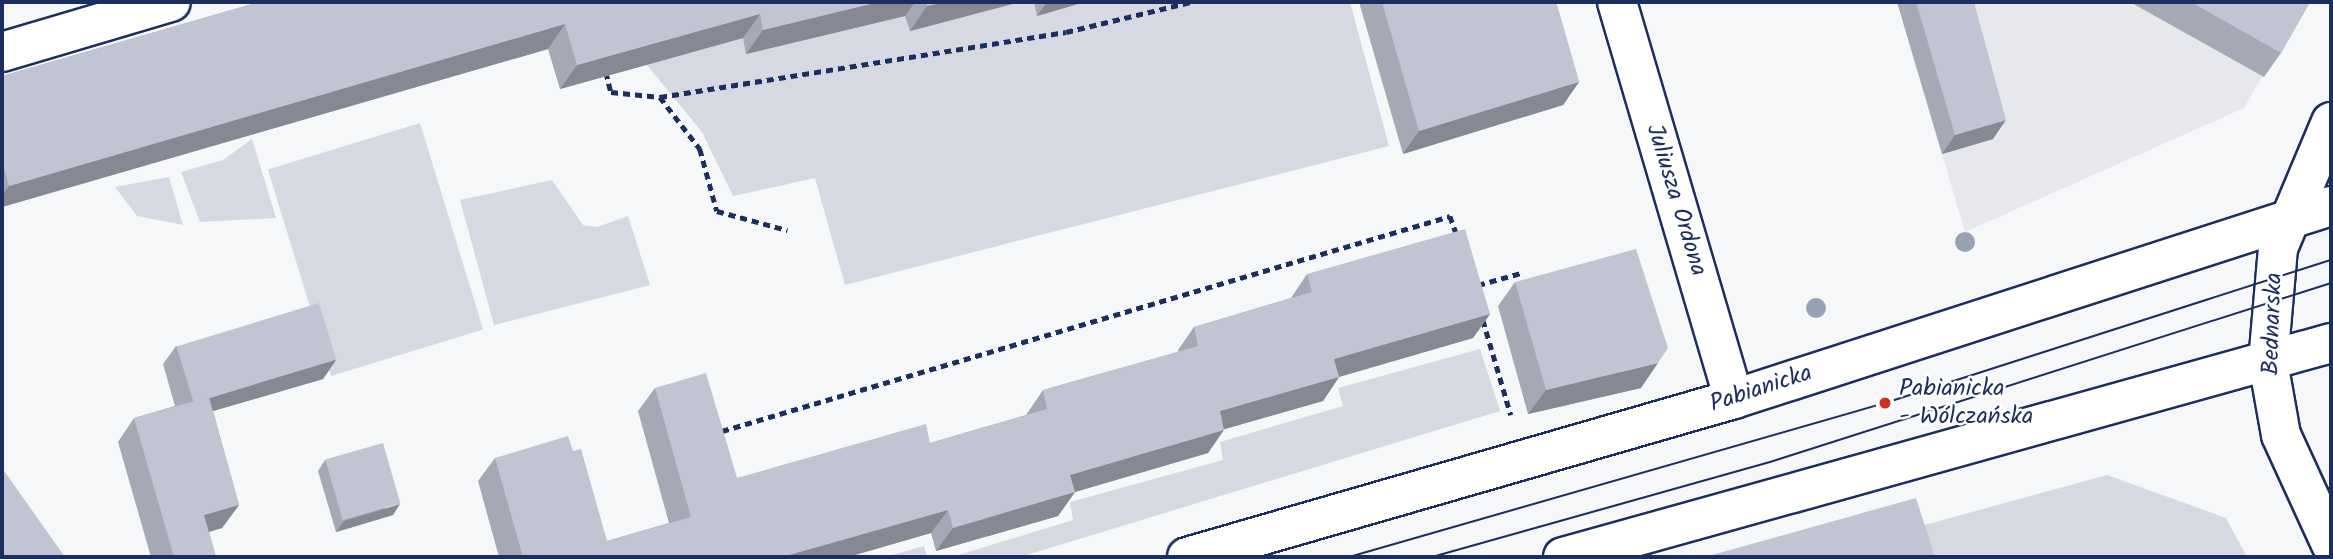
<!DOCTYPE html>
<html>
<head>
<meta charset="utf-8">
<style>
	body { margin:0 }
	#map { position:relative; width:2333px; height:559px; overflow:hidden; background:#f6f7f9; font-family:Kalam,sans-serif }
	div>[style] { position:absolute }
	.built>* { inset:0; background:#e6e8ee }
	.green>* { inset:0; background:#d6d9e2; transform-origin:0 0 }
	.path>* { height:4.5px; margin-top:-2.25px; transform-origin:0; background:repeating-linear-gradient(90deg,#1b2f5e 0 7px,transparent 0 12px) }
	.roads { filter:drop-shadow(2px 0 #1b2f5e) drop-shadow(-2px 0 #1b2f5e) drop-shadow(0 2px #1b2f5e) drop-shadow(0 -2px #1b2f5e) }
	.minor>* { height:38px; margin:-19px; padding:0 19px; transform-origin:19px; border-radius:19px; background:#fff }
	.tram>* { height:2px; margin:-1px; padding:0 1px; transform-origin:1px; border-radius:1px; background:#1b2f5e }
	.trees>* { width:20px; height:20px; margin:-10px; border-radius:50%; background:#97a1b6 }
	.wall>* { inset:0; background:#a5a9b5 }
	.shaded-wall>* { inset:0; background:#868994 }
	.building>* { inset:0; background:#c0c4d3; transform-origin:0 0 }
	.dots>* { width:19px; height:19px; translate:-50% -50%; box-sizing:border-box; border:4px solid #fff; border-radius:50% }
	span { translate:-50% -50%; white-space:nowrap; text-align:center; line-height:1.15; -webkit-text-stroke:5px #fff; paint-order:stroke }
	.street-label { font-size:24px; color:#1b2f5e }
	.poi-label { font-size:24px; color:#1b2f5e }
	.left { translate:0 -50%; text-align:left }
	.frame { position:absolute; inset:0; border:4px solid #1b2f5e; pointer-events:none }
</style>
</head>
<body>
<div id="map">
	<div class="built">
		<div style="clip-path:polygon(1897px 2px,2304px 2px,2244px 108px,1965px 232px)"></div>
	</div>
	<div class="green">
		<div style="clip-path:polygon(1020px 2px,1034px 2px,1038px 16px,1085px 2px,1350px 2px,1389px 146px,845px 285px,815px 178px,733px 196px,702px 132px,646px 64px,743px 38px,905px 16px,911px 30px)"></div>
		<div style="left:420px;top:123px;width:216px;height:159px;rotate:73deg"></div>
		<div style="clip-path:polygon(252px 139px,276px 218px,200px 222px,181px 172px,223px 160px)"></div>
		<div style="clip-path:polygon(169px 177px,183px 225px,137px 216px,115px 187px)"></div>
		<div style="clip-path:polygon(552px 180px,583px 225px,597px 227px,628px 216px,650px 285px,494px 325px,460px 200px)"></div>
		<div style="clip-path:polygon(1480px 349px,1500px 411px,1020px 557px,952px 557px,1073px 520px,1070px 502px,1223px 460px,1220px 442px,1343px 406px,1338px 388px)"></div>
		<div style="clip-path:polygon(2107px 475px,2226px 518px,2247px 557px,1919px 557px,1910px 529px)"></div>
		<div style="clip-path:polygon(924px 546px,927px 557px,885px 557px)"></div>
	</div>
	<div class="path">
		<div style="left:606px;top:72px;width:21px;rotate:76deg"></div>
		<div style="left:611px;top:92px;width:49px;rotate:5.8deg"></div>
		<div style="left:660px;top:97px;width:66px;rotate:52.4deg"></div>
		<div style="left:700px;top:149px;width:64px;rotate:74.7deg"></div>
		<div style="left:717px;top:211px;width:73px;rotate:15.2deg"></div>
		<div style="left:660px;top:97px;width:411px;rotate:-9.1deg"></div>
		<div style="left:1066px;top:32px;width:129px;rotate:-13.5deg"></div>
		<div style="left:1478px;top:285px;width:45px;rotate:-15.6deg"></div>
		<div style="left:1483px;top:320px;width:99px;rotate:73.6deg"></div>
		<div style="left:722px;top:431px;width:759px;rotate:-16.45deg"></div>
		<div style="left:1450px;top:216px;width:23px;rotate:70deg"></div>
	</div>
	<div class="roads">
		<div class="minor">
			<div style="left:1617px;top:2px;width:414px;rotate:73.6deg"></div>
			<div style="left:2px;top:52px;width:176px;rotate:-16.5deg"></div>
			<div style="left:2331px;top:122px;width:137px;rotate:112.8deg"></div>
			<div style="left:2278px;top:248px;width:114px;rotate:95deg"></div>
			<div style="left:2268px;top:362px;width:74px;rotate:79.9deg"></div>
			<div style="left:2281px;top:435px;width:120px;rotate:65.4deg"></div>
			<div style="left:1187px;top:557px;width:569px;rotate:-16.11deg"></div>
			<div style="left:1734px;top:399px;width:627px;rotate:-17.92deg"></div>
			<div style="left:1563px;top:557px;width:797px;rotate:-15.57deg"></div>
		</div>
	</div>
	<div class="tram">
		<div style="left:1349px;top:557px;width:558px;rotate:-16.03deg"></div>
		<div style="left:1885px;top:403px;width:468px;rotate:-17.8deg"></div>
		<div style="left:1432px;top:557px;width:351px;rotate:-15.7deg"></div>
		<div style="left:1770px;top:462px;width:589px;rotate:-17.7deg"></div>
	</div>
	<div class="trees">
		<div style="left:1965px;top:242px"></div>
		<div style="left:1816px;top:308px"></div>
	</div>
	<div class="wall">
		<div style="clip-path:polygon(259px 2px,1020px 2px,910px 31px,905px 16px,746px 54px,743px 38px,560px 89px,548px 49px,2px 207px,2px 76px)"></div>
		<div style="clip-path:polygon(1034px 2px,1085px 2px,1037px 16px)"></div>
		<div style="clip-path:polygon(1359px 2px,1556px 2px,1579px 82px,1563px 105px,1403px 154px)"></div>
		<div style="clip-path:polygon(1897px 2px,1974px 2px,1993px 139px,1942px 154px)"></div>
		<div style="clip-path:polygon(2130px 2px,2310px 2px,2281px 53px,2264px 77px)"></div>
		<div style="clip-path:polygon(1307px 274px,1490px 314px,1473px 338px,1339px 377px,1323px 401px,1224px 429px,1208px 453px,1075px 492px,1058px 516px,936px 551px,931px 533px,848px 557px,499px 557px,478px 481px,495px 458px,573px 451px,607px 541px,669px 523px,638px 411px,655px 388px,737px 478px,930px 443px,1026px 415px,1043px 390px,1178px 352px,1178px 350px,1194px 327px,1291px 298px)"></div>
		<div style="clip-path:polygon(1515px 282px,1641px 388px,1528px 414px,1498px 306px)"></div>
		<div style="clip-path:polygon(176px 346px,336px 360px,323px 379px,213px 411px,239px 505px,222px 528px,209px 532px,216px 557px,151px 557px,118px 442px,134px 418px,175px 406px,163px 364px)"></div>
		<div style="clip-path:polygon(325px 460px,393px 515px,336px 532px,318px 471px)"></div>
	</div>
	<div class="shaded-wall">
		<div style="clip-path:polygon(879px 2px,915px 2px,905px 16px,746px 54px,763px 30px)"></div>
		<div style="clip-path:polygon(945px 2px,1020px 2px,910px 31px,927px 6px)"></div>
		<div style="clip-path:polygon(1047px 2px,1085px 2px,1037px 16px)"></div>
		<div style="clip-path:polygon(760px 14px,743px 38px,560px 89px,577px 65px)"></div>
		<div style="clip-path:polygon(565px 24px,548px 49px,2px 207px,2px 196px,9px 186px)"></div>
		<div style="clip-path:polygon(1579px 82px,1563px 105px,1403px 154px,1419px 131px)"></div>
		<div style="clip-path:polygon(2006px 120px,1993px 139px,1942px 154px,1955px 135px)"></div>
		<div style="clip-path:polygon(1490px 314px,1473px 338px,1318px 383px,1334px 359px)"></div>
		<div style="clip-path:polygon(336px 360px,323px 379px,179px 421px,192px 402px)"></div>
		<div style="clip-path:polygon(1658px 363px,1641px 388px,1528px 414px,1546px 390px)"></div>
		<div style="clip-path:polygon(1339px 377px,1323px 401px,1204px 435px,1220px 411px)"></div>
		<div style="clip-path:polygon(1224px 430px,1208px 453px,1075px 492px,1058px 516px,936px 551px,953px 528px,1070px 475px)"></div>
		<div style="clip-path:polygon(400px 504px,393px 515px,336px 532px,344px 521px)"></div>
		<div style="clip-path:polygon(239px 505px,222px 528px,187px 538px,204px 515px)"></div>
		<div style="clip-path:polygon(948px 510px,931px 533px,848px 557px,782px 557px)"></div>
	</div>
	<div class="building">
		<div style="clip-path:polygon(259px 2px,879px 2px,763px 30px,760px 14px,577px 65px,565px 24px,9px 186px,2px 162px,2px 76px)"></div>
		<div style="clip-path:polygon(926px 2px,945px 2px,927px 6px)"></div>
		<div style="clip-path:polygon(1382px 2px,1556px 2px,1579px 82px,1419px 131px)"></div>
		<div style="clip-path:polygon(1916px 2px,1974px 2px,2006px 120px,1955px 135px)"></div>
		<div style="clip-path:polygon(2191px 2px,2310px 2px,2281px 53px)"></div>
		<div style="clip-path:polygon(1465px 229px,1490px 314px,1334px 359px,1339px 377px,1220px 411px,1224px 430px,1070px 475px,1075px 492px,953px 528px,948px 510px,782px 557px,523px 557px,495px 458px,568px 436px,573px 451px,581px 449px,607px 541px,691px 517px,655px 388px,706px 373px,737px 478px,926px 424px,930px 443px,1047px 409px,1043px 390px,1198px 346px,1194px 327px,1312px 292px,1307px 274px)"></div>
		<div style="clip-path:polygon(1636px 249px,1668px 348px,1658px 363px,1546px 390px,1515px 282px)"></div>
		<div style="left:319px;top:303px;width:59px;height:149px;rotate:73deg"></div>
		<div style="clip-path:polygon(209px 397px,239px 505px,204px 515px,216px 557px,174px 557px,134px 418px)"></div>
		<div style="left:383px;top:443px;width:63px;height:60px;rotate:74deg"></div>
		<div style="clip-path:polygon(2px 468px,65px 557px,2px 557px)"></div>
		<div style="clip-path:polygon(1916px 498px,1935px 557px,1705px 557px)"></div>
	</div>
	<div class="dots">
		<div style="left:1885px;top:403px;background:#c8321e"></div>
	</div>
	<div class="street-label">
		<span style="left:1676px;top:200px;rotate:73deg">Juliusza Ordona</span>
		<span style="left:2273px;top:324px;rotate:-88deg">Bednarska</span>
		<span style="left:1761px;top:389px;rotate:-18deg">Pabianicka</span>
	</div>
	<div class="poi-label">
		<span class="left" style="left:1899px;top:403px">Pabianicka<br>- Wólczańska</span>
	</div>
	<div class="frame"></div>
</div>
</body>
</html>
